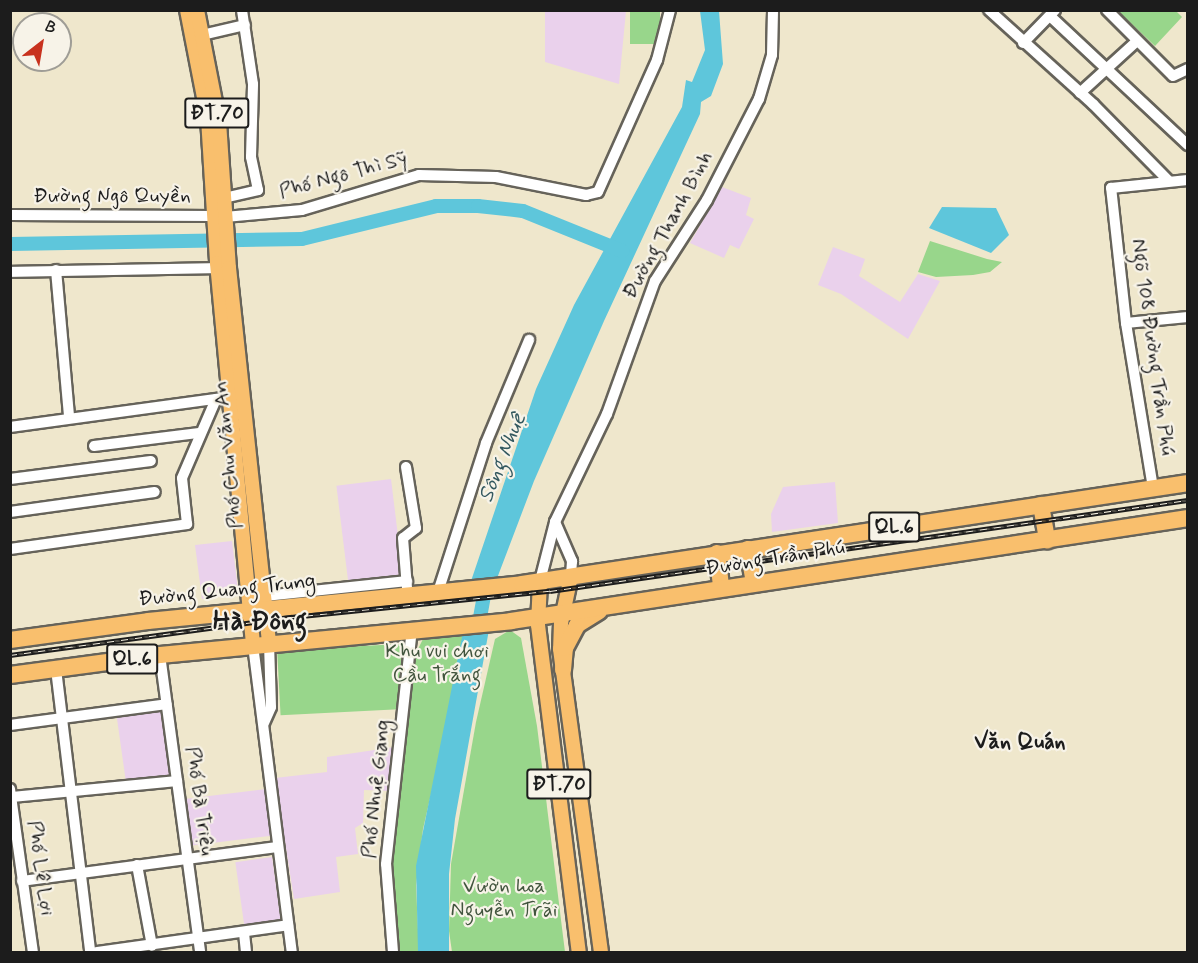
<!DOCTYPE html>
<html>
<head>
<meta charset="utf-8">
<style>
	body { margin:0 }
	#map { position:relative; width:1198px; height:963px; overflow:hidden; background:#efe7cc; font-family:Mynerve,sans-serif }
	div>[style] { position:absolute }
	.built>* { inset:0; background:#ead1ec; transform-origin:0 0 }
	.green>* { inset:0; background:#98d68b; transform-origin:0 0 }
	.water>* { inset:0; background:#5ec6db }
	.river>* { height:14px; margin:-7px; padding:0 7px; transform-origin:7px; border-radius:7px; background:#5ec6db }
	.roads { filter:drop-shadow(2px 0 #66635a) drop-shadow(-2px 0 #66635a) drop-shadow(0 2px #66635a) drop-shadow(0 -2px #66635a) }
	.minor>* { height:10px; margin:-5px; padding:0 5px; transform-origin:5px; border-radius:5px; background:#fff }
	.major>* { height:14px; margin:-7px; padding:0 7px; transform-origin:7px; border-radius:7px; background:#f9bf6d }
	.highway>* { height:16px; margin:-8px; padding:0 8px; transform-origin:8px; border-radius:8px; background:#f9bf6d }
	.rail>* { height:4.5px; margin-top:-2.25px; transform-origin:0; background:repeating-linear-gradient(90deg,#f7f3e8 0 7px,#1c1c1c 0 14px); box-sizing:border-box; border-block:2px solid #1c1c1c }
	span { translate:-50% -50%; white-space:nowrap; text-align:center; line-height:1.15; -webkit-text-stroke:4.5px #f7f3e8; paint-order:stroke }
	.shield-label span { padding:2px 4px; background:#f7f3e8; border:2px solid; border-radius:4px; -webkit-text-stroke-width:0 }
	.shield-label { font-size:20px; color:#1c1c1c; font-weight:700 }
	.street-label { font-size:21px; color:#1c1c1c }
	.park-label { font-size:21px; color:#41543d }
	.water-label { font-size:22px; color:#33585f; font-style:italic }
	.neighbourhood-label { font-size:22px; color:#1c1c1c; font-weight:700 }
	.district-label { font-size:27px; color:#1c1c1c; font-weight:700 }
	.frame { position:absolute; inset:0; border:12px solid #1c1c1c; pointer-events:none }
	.north { position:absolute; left:12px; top:12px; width:60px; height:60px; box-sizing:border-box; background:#f7f3e8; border:2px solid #9f9d96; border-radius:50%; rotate:31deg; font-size:16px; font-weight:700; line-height:24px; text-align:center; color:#1c1c1c }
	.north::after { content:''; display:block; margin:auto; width:21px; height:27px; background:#c8321e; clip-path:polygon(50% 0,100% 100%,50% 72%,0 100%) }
</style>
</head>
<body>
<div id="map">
	<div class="built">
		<div style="clip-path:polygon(545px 11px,626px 11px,619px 84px,545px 62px)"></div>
		<div style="clip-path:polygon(722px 187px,751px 198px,746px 215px,754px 219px,739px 249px,730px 245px,724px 258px,690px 243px)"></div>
		<div style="clip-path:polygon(833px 247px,865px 259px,859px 276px,900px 302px,918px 274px,940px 281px,908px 339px,841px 294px,818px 285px)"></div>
		<div style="left:391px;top:479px;width:96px;height:55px;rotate:83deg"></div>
		<div style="clip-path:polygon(835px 482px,838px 523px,772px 532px,771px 514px,783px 487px)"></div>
		<div style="clip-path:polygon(232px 541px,238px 590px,235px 595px,202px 599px,195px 545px)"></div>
		<div style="left:164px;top:708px;width:69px;height:48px;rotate:82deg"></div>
		<div style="clip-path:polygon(395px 747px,391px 791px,364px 790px,363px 823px,355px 828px,358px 854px,336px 857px,340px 892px,294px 899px,275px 778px,327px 772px,327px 757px)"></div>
		<div style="left:266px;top:789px;width:47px;height:80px;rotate:83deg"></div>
		<div style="left:272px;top:857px;width:68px;height:37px;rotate:82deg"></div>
	</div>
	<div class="green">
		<div style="left:630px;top:11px;width:30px;height:33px"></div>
		<div style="clip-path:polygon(1118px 11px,1176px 11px,1182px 17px,1155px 46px)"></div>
		<div style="clip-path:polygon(930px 241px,987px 259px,1002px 262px,990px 272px,973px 275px,936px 277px,918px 272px)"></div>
		<div style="clip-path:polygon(510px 630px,521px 638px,537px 726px,565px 952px,452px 952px,449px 931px,451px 864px,476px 722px,495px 639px)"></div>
		<div style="clip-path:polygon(464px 633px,459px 672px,423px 829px,416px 885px,419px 952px,394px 952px,387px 864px,395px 775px,415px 655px,424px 637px)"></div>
		<div style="left:400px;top:644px;width:65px;height:123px;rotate:87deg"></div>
	</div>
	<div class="water">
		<div style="clip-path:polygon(700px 11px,719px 11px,723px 64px,711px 96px,701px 102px,700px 114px,604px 321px,534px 481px,496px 581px,470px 584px,536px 389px,574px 305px,682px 107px,686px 80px,692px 82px,705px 50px)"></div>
		<div style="clip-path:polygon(942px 207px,996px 208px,1009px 235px,991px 253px,929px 228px)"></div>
		<div style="clip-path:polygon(490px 624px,455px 819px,449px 874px,449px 952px,418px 952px,416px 866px,464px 627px)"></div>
	</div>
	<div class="river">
		<div style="left:10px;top:244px;width:292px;rotate:-1deg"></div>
		<div style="left:302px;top:239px;width:138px;rotate:-13.8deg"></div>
		<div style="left:436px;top:206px;width:42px"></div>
		<div style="left:478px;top:206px;width:45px;rotate:6.3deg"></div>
		<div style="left:523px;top:211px;width:107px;rotate:22deg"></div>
		<div style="left:477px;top:634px;width:56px;rotate:-79.7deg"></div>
	</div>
	<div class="roads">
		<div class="minor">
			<div style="left:989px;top:10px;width:140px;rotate:42.1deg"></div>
			<div style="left:1093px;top:104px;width:108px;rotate:45.4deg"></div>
			<div style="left:1107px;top:10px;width:93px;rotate:45deg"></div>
			<div style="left:1173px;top:76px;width:17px;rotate:-25deg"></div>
			<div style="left:1050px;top:16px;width:189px;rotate:43.1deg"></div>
			<div style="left:202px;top:35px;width:44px;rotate:-13.1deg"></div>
			<div style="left:1023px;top:43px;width:46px;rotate:-45.9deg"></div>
			<div style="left:1080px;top:93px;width:77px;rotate:-42.4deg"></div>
			<div style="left:224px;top:198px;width:35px;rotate:-13deg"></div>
			<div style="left:258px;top:190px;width:34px;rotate:-102deg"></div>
			<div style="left:251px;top:157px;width:73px;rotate:-88.4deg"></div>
			<div style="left:253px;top:84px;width:75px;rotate:-98.5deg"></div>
			<div style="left:10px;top:215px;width:203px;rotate:0.3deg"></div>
			<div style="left:225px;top:217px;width:77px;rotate:-5.2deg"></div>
			<div style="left:302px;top:210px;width:122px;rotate:-16.7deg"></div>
			<div style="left:419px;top:175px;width:77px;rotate:1.5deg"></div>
			<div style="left:496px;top:177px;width:92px;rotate:11.3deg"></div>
			<div style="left:586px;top:195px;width:12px;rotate:-14deg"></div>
			<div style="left:598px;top:192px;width:145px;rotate:-65.9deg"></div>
			<div style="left:657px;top:60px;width:52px;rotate:-75.4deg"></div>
			<div style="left:56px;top:270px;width:148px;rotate:84.9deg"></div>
			<div style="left:10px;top:272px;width:207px;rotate:-1.1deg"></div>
			<div style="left:1126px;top:323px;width:62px;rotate:-5.5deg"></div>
			<div style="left:10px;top:427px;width:213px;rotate:-7.8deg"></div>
			<div style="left:94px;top:446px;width:106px;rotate:-7.1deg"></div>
			<div style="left:406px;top:467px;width:62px;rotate:80.7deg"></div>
			<div style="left:416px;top:528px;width:16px;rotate:142deg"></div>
			<div style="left:403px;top:538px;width:50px;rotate:85.4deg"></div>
			<div style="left:10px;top:479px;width:142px;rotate:-7.3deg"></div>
			<div style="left:1153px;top:488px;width:167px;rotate:-99.3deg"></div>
			<div style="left:1126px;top:323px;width:136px;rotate:-96.3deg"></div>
			<div style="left:1111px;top:188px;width:77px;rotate:-5.9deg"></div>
			<div style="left:10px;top:512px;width:146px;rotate:-7.9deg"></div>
			<div style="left:555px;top:522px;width:43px;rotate:66.4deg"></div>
			<div style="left:572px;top:561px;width:15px;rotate:94deg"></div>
			<div style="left:10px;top:549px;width:179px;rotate:-8deg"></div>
			<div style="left:187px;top:524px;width:46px;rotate:-96.2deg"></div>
			<div style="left:182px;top:478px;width:86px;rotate:-66.7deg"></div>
			<div style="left:540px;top:581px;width:61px;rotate:-75.7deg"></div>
			<div style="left:555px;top:522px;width:120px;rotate:-64.3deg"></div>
			<div style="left:607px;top:414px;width:141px;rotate:-70.2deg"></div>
			<div style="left:655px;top:281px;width:96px;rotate:-57.3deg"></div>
			<div style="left:707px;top:200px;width:114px;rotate:-62.8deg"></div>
			<div style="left:759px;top:99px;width:46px;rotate:-73.5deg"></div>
			<div style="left:772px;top:55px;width:45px;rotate:-88.7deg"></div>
			<div style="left:438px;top:592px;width:157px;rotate:-72.1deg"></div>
			<div style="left:486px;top:443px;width:112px;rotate:-67.3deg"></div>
			<div style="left:265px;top:596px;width:143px;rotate:-6deg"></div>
			<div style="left:253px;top:645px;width:309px;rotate:82.8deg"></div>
			<div style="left:160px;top:655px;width:300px;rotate:82.3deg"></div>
			<div style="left:56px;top:669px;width:285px;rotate:83.1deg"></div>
			<div style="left:264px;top:723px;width:17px;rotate:-66deg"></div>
			<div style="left:271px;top:707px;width:63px;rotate:-91.8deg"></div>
			<div style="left:10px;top:725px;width:158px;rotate:-7.6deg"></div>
			<div style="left:10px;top:789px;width:165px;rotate:82deg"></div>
			<div style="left:12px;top:797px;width:166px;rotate:-5.5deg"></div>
			<div style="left:137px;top:865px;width:82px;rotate:79.5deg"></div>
			<div style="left:22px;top:881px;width:258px;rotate:-7.6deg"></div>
			<div style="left:244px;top:933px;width:19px;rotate:84deg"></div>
			<div style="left:97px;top:952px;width:193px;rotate:-8deg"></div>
			<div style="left:393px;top:952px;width:88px;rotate:-94.5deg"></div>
			<div style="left:386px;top:864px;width:235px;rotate:-83.7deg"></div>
		</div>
		<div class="major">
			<div style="left:187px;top:10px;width:110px;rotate:79deg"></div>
			<div style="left:208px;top:118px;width:145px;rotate:86.4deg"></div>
			<div style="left:217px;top:263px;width:384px;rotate:84.6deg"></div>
			<div style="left:197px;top:10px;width:114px;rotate:78.9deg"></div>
			<div style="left:219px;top:122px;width:146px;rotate:86.1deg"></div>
			<div style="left:229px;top:268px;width:378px;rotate:83.9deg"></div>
			<div style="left:571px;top:576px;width:48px;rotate:102deg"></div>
			<div style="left:561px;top:623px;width:26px;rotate:92deg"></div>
			<div style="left:560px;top:649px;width:306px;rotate:82.3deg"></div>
			<div style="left:540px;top:581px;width:44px;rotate:92.6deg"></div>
			<div style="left:538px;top:625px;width:330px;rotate:82.9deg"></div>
		</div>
		<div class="highway">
			<div style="left:1041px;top:505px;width:36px;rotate:80deg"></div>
			<div style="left:748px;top:549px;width:35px;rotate:80deg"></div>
			<div style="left:717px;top:553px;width:35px;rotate:83deg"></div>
			<div style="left:10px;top:640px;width:139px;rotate:-7.8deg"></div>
			<div style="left:148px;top:621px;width:376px;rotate:-5.6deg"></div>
			<div style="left:522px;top:584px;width:674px;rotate:-8.62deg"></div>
			<div style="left:563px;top:670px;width:22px;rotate:-85deg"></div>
			<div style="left:565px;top:648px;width:26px;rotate:-62deg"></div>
			<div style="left:577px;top:625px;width:26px;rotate:-32deg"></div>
			<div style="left:10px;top:675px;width:151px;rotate:-7.6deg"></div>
			<div style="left:160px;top:655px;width:353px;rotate:-5.5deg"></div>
			<div style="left:511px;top:621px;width:685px;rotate:-8.65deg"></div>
		</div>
	</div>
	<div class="rail">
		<div style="left:10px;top:655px;width:285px;rotate:-7.7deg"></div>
		<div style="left:292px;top:617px;width:259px;rotate:-5.8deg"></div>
		<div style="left:550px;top:591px;width:644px;rotate:-8.12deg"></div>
	</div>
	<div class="shield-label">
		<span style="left:217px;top:113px">ĐT.70</span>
		<span style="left:894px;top:527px">QL.6</span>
		<span style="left:132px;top:659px">QL.6</span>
		<span style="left:559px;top:784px">ĐT.70</span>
	</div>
	<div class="street-label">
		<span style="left:343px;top:175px;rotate:-15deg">Phố Ngô Thì Sỹ</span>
		<span style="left:112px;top:196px">Đường Ngô Quyền</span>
		<span style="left:668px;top:225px;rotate:-61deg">Đường Thanh Bình</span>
		<span style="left:1153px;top:347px;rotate:82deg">Ngõ 108 Đường Trần Phú</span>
		<span style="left:228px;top:455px;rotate:-96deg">Phố Chu Văn An</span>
		<span style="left:775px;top:558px;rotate:-9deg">Đường Trần Phú</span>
		<span style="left:227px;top:590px;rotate:-6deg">Đường Quang Trung</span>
		<span style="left:376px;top:789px;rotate:-84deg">Phố Nhuệ Giang</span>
		<span style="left:200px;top:801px;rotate:82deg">Phố Bà Triệu</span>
		<span style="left:41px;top:868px;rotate:82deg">Phố Lê Lợi</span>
	</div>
	<div class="park-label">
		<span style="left:437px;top:663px">Khu vui chơi<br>Cầu Trắng</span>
		<span style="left:504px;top:898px">Vườn hoa<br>Nguyễn Trãi</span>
	</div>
	<div class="water-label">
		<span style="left:503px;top:458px;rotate:-68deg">Sông Nhuệ</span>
	</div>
	<div class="neighbourhood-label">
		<span style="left:1020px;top:743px">Văn Quán</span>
	</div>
	<div class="district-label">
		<span style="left:260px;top:622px">Hà Đông</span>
	</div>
	<div class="frame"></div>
	<div class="north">B</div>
</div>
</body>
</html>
